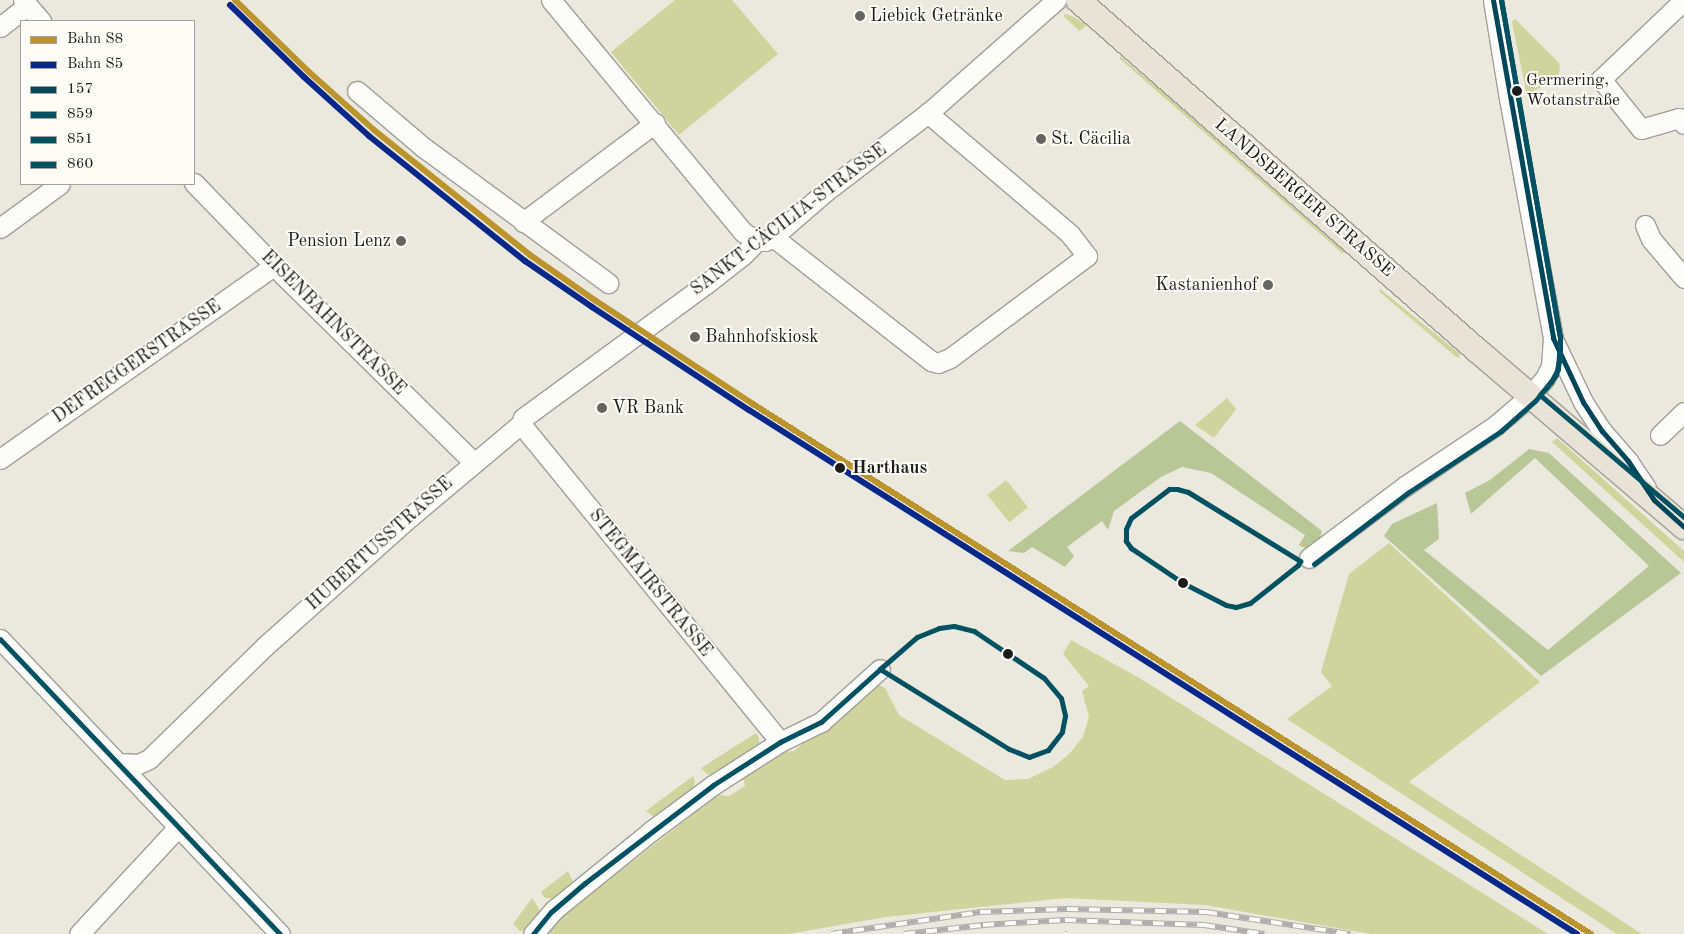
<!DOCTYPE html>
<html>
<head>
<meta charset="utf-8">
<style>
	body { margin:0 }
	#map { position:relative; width:1684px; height:934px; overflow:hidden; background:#ebe9dd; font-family:"Old Standard TT",serif }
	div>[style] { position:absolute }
	.green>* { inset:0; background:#cdd59c; transform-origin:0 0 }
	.forest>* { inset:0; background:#b9c696 }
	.roads { filter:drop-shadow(1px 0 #a19f98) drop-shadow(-1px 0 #a19f98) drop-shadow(0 1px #a19f98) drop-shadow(0 -1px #a19f98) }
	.minor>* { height:19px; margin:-9.5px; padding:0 9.5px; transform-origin:9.5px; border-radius:9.5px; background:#fcfcfa }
	.major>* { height:24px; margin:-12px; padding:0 12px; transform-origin:12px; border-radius:12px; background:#e9e3d7 }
	.rail>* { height:5.5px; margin-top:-2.75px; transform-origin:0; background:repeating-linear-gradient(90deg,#fdfcf7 0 11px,#afaead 0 22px); box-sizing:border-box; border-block:1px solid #afaead }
	.bus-1>* { height:5px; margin:-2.5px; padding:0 2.5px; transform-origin:2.5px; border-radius:2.5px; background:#00465a }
	.bus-2>* { height:5px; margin:-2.5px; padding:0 2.5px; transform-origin:2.5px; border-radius:2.5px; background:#005262 }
	.bus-3>* { height:5px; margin:-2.5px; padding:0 2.5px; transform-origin:2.5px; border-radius:2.5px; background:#005262 }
	.bus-4>* { height:5px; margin:-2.5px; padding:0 2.5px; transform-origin:2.5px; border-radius:2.5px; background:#005262 }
	.rail-1>* { height:6px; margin:-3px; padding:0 3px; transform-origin:3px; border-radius:3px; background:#bb942d }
	.rail-2>* { height:6px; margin:-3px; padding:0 3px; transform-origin:3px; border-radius:3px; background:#08298a }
	.dots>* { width:14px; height:14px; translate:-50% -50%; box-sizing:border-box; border:2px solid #fdfcf7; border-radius:50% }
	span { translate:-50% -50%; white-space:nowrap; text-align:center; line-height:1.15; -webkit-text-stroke:4px #fdfcf7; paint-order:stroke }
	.bus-label { font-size:17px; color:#1c1c1c }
	.left { translate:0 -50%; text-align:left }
	.poi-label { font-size:18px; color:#1c1c1c }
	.right { translate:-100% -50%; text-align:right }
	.street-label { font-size:18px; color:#1c1c1c }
	.stop-label { font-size:18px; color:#1c1c1c; font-weight:700 }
	.legend { position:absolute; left:20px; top:20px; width:175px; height:165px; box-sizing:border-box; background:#fdfcf7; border:1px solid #a3a29f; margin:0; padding:6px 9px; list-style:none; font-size:15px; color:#1c1c1c }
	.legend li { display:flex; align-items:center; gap:10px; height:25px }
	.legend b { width:25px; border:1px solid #a3a29f }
</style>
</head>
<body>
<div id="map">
	<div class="green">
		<div style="clip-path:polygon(675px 0,732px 0,778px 54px,679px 135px,611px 52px)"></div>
		<div style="clip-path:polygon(1064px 14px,1072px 16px,1087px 25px,1080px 31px,1064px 17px)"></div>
		<div style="clip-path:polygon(1515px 19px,1559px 63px,1560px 70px,1558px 76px,1527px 96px,1512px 22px)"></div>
		<div style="clip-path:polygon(1120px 56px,1265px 178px,1346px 252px,1342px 253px,1120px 59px)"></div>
		<div style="clip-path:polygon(1380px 289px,1459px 353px,1460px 358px,1456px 357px,1381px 293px,1379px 291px)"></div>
		<div style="clip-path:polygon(1227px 398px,1236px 409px,1214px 438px,1195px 425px)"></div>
		<div style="clip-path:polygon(1557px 438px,1684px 551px,1684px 562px,1552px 442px)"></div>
		<div style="left:1006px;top:480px;width:35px;height:24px;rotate:51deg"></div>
		<div style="clip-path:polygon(1389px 543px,1540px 682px,1409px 782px,1642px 934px,1617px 934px,1287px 719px,1332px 686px,1321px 672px,1349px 574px)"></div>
		<div style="clip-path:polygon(1071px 640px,1141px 679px,1548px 934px,1371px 934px,1205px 905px,1065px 898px,886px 917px,789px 934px,546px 934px,566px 913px,718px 795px,729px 796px,745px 786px,742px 775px,785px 752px,794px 751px,866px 688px,879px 685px,885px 688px,899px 715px,1005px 780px,1028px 779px,1053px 767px,1069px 754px,1083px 737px,1089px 717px,1082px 691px,1089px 686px,1063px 654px)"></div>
		<div style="clip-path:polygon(756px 733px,759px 738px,759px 745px,713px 776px,707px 774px,701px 768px)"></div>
		<div style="clip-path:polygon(693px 776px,695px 781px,693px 790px,658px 817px,654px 817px,646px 811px)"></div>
		<div style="clip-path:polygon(568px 871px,573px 882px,572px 886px,555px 898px,551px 899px,544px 897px,541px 892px)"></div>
		<div style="clip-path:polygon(532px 898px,541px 912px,527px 930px,520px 931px,513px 924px)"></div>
	</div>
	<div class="forest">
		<div style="clip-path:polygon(1180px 421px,1322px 531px,1319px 541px,1307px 548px,1302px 547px,1299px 545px,1305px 535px,1211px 473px,1182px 467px,1161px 477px,1114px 511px,1108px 530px,1102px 521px,1067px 547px,1074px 556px,1065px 567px,1032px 547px,1024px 553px,1008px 551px)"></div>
		<div style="clip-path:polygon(1529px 449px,1549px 453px,1681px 573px,1541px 676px,1384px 536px,1392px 524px,1437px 503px,1439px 539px,1424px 550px,1548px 650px,1649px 566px,1535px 458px,1471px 514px,1465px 493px,1490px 480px)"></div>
	</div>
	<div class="roads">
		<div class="minor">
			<div style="left:23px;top:0;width:28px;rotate:49deg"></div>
			<div style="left:551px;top:0;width:301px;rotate:50.4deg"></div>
			<div style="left:743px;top:232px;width:17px;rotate:33deg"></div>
			<div style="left:1684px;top:0;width:115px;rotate:136.4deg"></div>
			<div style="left:1601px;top:79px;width:64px;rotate:51.3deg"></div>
			<div style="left:1641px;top:129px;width:40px;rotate:-16deg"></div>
			<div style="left:1679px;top:118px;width:8px;rotate:50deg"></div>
			<div style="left:0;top:27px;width:34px;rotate:-38deg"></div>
			<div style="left:357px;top:91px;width:87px;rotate:40.3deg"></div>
			<div style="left:423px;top:147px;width:230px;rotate:36.3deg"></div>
			<div style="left:194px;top:183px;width:128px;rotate:45.9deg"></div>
			<div style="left:283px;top:275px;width:267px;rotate:44.5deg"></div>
			<div style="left:523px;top:222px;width:165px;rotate:-36.9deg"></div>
			<div style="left:1645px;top:225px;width:15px;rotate:67deg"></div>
			<div style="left:1651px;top:239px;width:51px;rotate:49.8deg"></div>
			<div style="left:0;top:228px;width:74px;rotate:-36.3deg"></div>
			<div style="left:773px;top:237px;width:201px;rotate:38.1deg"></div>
			<div style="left:931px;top:361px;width:7px;rotate:16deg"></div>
			<div style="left:938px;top:363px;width:13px;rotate:-23deg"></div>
			<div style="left:950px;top:358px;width:171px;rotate:-36.7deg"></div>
			<div style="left:1087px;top:256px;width:28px;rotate:-128deg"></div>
			<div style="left:1070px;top:234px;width:187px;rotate:-139.6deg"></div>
			<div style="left:1553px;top:339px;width:70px;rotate:64.5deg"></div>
			<div style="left:1583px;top:402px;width:35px;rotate:57deg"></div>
			<div style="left:1602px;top:431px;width:40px;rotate:49deg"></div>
			<div style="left:1628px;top:461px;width:32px;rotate:56deg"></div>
			<div style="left:521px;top:424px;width:410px;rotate:50.8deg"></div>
			<div style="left:1660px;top:435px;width:33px;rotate:-44deg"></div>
			<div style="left:0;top:459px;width:335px;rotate:-35.2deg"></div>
			<div style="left:1309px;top:558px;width:120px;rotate:-36.9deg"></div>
			<div style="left:1405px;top:486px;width:110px;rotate:-33.8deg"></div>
			<div style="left:1496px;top:425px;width:45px;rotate:-40.5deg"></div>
			<div style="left:1530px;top:396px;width:23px;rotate:-50deg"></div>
			<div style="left:1545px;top:378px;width:13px;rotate:-63deg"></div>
			<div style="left:1551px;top:366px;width:28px;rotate:-86deg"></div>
			<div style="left:1553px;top:338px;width:243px;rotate:-100.4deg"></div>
			<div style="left:1509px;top:99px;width:100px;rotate:-99.2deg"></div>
			<div style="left:0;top:639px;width:407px;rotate:46.5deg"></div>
			<div style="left:118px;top:763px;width:20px;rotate:3deg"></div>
			<div style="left:138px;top:764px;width:12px;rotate:-24deg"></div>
			<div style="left:149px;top:759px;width:162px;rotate:-44.2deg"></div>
			<div style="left:265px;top:646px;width:194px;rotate:-41.7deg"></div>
			<div style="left:410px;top:517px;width:145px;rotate:-40deg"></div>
			<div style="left:521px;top:424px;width:6px;rotate:-72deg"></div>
			<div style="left:523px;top:418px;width:227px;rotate:-36.2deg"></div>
			<div style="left:706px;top:284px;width:47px;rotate:-38.1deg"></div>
			<div style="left:743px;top:255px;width:20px;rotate:-45deg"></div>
			<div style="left:757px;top:241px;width:8px"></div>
			<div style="left:765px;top:241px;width:9px;rotate:-27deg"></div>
			<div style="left:773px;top:237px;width:69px;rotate:-40.9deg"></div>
			<div style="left:825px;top:192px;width:130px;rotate:-37.5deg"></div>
			<div style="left:928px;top:113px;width:171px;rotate:-41.4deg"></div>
			<div style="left:79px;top:934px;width:146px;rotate:-47.2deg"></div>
			<div style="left:533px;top:934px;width:33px;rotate:-49deg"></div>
			<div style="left:555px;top:909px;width:124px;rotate:-39.1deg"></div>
			<div style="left:651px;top:831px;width:77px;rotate:-36.6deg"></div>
			<div style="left:713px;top:785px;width:80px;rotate:-32.7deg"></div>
			<div style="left:780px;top:742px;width:46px;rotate:-26deg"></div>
			<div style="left:821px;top:722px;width:79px;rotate:-41.9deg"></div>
		</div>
		<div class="major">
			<div style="left:1078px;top:0;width:534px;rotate:41.28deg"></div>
			<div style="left:1479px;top:352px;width:270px;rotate:40.5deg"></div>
		</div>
	</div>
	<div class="rail">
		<div style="left:831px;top:934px;width:151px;rotate:-8.4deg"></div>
		<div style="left:980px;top:912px;width:87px;rotate:-2deg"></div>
		<div style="left:1067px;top:909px;width:139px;rotate:1.2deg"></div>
		<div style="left:1206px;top:912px;width:146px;rotate:8.7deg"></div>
		<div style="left:904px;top:934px;width:80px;rotate:-6.5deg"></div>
		<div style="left:983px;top:925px;width:82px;rotate:-3.5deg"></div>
		<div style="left:1065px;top:920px;width:139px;rotate:2.1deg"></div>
		<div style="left:1204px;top:925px;width:61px;rotate:8.5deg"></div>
		<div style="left:1065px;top:934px;width:2px"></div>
	</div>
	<div class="bus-1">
		<div style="left:1493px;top:0;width:343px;rotate:79.9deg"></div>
		<div style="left:1553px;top:338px;width:71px;rotate:64.9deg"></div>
		<div style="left:1583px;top:402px;width:35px;rotate:57deg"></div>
		<div style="left:1602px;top:431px;width:40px;rotate:49deg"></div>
		<div style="left:1628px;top:461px;width:47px;rotate:56.3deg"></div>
		<div style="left:1654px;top:500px;width:40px;rotate:42deg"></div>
	</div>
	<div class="bus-2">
		<div style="left:954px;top:626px;width:21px;rotate:14deg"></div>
		<div style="left:974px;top:631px;width:84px;rotate:33.9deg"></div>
		<div style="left:1044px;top:678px;width:26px;rotate:50deg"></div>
		<div style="left:1061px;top:698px;width:18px;rotate:77deg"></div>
		<div style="left:1065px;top:716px;width:16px;rotate:101deg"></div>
		<div style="left:1062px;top:732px;width:23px;rotate:128deg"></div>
		<div style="left:1048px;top:750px;width:20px;rotate:160deg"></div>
		<div style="left:1029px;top:757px;width:22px;rotate:-158deg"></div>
		<div style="left:1009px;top:749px;width:152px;rotate:-148.2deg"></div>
		<div style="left:880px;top:669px;width:49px;rotate:-40.9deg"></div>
		<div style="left:917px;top:637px;width:24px;rotate:-22deg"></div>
		<div style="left:939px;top:628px;width:15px;rotate:-8deg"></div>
		<div style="left:0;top:639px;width:407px;rotate:46.5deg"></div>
		<div style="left:533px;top:934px;width:28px;rotate:-51deg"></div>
		<div style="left:551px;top:912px;width:45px;rotate:-40.5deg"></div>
		<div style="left:585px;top:883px;width:161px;rotate:-37.4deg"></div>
		<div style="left:713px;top:785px;width:80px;rotate:-32.7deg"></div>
		<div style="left:780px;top:742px;width:46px;rotate:-26deg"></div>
		<div style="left:821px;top:722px;width:79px;rotate:-41.9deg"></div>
	</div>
	<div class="bus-3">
		<div style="left:1169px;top:489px;width:8px"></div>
		<div style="left:1177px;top:489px;width:11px;rotate:15deg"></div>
		<div style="left:1188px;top:492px;width:132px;rotate:31.6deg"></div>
		<div style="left:1300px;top:561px;width:4px;rotate:117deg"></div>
		<div style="left:1298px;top:565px;width:61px;rotate:141.6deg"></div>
		<div style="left:1250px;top:603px;width:15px;rotate:164deg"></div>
		<div style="left:1236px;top:607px;width:10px;rotate:-169deg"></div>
		<div style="left:1226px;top:605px;width:48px;rotate:-152.9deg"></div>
		<div style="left:1183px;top:583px;width:63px;rotate:-146.1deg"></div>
		<div style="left:1131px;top:548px;width:9px;rotate:-126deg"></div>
		<div style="left:1126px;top:541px;width:12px;rotate:-90deg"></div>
		<div style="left:1126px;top:529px;width:12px;rotate:-66deg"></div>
		<div style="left:1131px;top:518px;width:48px;rotate:-37.3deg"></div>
		<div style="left:1314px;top:564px;width:119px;rotate:-37.2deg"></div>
		<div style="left:1409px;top:492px;width:110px;rotate:-33.5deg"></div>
		<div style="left:1501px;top:431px;width:45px;rotate:-41.4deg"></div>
		<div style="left:1535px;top:401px;width:25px;rotate:-50deg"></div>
		<div style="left:1551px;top:382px;width:15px;rotate:-62deg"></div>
		<div style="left:1558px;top:369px;width:32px;rotate:-86deg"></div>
		<div style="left:1560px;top:337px;width:342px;rotate:-99.9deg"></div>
	</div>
	<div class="bus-4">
		<div style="left:1501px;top:0;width:342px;rotate:80.1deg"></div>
		<div style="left:1560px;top:337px;width:19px;rotate:90deg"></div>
		<div style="left:1560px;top:356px;width:19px;rotate:102deg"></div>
		<div style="left:1556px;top:375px;width:26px;rotate:129deg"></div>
		<div style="left:1540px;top:395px;width:189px;rotate:40.3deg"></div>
	</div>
	<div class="rail-1">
		<div style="left:235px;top:0;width:103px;rotate:44.2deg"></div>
		<div style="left:309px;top:72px;width:87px;rotate:41.7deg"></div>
		<div style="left:374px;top:130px;width:200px;rotate:38.7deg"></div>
		<div style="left:530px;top:255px;width:80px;rotate:34.9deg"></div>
		<div style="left:596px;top:301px;width:188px;rotate:33.3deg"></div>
		<div style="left:753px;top:404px;width:992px;rotate:32.31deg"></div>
	</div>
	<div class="rail-2">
		<div style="left:230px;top:5px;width:103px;rotate:44.2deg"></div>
		<div style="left:304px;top:77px;width:88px;rotate:42.2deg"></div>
		<div style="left:369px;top:136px;width:200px;rotate:38.7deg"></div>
		<div style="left:525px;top:261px;width:81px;rotate:34.5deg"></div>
		<div style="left:592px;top:307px;width:188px;rotate:33.3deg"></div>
		<div style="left:749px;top:410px;width:980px;rotate:32.33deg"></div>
	</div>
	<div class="dots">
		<div style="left:860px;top:16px;background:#646460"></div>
		<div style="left:1517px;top:91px;background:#1c1c1c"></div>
		<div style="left:1041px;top:139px;background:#646460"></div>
		<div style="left:401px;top:241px;background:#646460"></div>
		<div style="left:1268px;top:285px;background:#646460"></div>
		<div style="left:695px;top:337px;background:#646460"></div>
		<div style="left:602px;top:408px;background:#646460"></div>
		<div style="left:840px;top:468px;background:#1c1c1c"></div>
		<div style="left:1183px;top:583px;background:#1c1c1c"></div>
		<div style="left:1008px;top:654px;background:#1c1c1c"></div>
	</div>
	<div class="bus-label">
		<span class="left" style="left:1526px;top:91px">Germering,<br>Wotanstraße</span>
	</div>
	<div class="poi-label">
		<span class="left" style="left:870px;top:16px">Liebick Getränke</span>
		<span class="left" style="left:1051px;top:139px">St. Cäcilia</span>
		<span class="right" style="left:391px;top:241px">Pension Lenz</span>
		<span class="right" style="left:1258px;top:285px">Kastanienhof</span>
		<span class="left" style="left:705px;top:337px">Bahnhofskiosk</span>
		<span class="left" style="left:612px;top:408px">VR Bank</span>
	</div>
	<div class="street-label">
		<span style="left:1304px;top:198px;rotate:41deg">LANDSBERGER STRASSE</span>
		<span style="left:789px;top:220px;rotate:-37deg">SANKT-CÄCILIA-STRASSE</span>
		<span style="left:333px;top:323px;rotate:45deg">EISENBAHNSTRASSE</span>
		<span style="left:137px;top:362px;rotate:-35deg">DEFREGGERSTRASSE</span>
		<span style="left:380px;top:544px;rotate:-42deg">HUBERTUSSTRASSE</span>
		<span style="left:650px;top:583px;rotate:51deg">STEGMAIRSTRASSE</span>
	</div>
	<div class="stop-label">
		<span class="left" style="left:852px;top:468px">Harthaus</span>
	</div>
	<ul class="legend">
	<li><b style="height:6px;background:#bb942d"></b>Bahn S8</li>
	<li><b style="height:6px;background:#08298a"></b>Bahn S5</li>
	<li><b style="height:6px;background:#00465a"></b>157</li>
	<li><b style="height:6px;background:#005262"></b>859</li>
	<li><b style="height:6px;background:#005262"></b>851</li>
	<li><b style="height:6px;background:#005262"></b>860</li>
	</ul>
</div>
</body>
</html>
